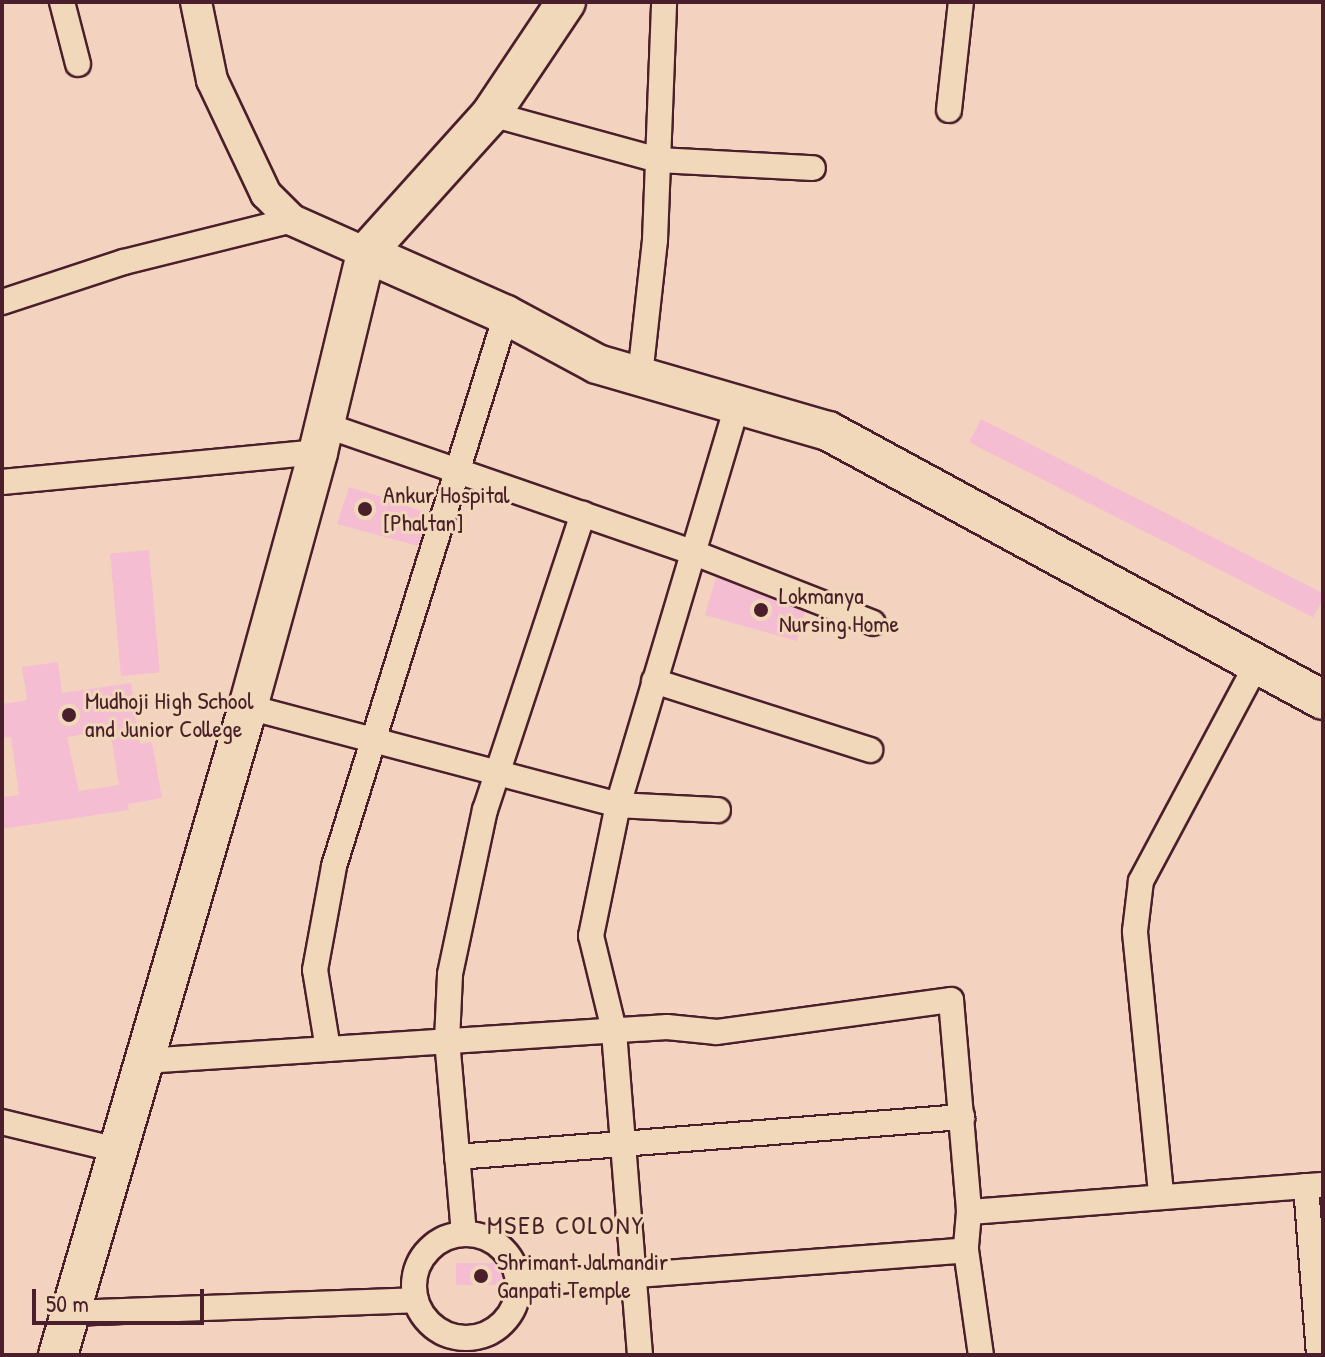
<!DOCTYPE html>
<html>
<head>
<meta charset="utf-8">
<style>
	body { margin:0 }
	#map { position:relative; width:1325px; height:1357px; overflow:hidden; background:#f3d3bf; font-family:"Patrick Hand",sans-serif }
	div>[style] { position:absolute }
	.building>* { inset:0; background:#f5bdd1; transform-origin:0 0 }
	.roads { filter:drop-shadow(2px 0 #4a1f2b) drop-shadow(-2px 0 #4a1f2b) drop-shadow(0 2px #4a1f2b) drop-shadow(0 -2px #4a1f2b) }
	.minor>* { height:24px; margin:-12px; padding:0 12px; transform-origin:12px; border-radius:12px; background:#f2d8ba }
	.minor>.ring { margin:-12px; padding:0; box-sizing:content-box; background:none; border:24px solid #f2d8ba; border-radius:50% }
	.tertiary>* { height:30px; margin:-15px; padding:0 15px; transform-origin:15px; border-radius:15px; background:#f2d8ba }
	.primary>* { height:38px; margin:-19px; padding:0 19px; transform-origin:19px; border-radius:19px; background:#f2d8ba }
	.dots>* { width:22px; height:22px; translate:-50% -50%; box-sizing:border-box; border:4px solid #f2d8ba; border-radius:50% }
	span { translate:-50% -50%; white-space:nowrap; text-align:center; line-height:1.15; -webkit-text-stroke:6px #f2d8ba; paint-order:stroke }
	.poi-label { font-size:24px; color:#4a1f2b }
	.left { translate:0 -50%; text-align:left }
	.neighbourhood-label { font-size:26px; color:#4a1f2b; letter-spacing:2px }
	.frame { position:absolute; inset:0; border:4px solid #4a1f2b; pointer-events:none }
	.scale { position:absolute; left:32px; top:1289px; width:172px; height:36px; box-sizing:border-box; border:4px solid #4a1f2b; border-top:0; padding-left:10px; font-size:24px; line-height:28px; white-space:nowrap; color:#4a1f2b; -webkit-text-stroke:6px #f2d8ba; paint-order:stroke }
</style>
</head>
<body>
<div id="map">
	<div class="building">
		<div style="left:981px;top:419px;width:386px;height:26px;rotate:27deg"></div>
		<div style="clip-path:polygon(349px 487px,385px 498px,388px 487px,411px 494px,407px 506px,428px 513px,418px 546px,337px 524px)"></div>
		<div style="left:149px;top:550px;width:123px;height:39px;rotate:85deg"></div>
		<div style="clip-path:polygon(716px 577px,805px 612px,797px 641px,705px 615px)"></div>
		<div style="clip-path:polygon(evenodd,58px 662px,62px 693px,131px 683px,140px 744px,152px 742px,162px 798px,128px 804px,129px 810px,2px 829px,2px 797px,19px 795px,11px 737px,2px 738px,2px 704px,27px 700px,22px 667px,58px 662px,110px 730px,119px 785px,79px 791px,67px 737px,110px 730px)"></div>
		<div style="left:503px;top:1263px;width:22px;height:47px;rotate:90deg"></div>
	</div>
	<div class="roads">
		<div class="minor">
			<div style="left:62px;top:2px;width:64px;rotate:75.5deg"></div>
			<div style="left:949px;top:110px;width:109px;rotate:-83.7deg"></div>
			<div style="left:491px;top:114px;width:173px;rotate:15.4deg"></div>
			<div style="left:658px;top:160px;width:155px;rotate:3deg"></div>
			<div style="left:2px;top:302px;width:128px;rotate:-18.2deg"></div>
			<div style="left:124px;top:262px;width:173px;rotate:-14deg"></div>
			<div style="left:640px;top:376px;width:137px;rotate:-83.7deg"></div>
			<div style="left:655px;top:240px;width:238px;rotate:-87.8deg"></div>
			<div style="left:325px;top:425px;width:388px;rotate:19.1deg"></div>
			<div style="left:692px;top:552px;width:194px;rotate:21.4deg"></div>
			<div style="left:2px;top:482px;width:317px;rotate:-5.4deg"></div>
			<div style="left:654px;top:681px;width:227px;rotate:17.7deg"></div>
			<div style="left:248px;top:707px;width:383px;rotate:14.8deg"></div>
			<div style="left:618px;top:805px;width:100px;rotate:2.9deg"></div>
			<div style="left:328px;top:1049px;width:80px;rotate:-99.3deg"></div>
			<div style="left:315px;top:970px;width:106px;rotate:-79.6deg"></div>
			<div style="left:334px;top:866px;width:577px;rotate:-72.66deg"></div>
			<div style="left:144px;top:1061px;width:524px;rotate:-3.72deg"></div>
			<div style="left:667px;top:1027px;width:50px;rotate:5.7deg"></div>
			<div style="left:717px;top:1032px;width:236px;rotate:-7.8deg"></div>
			<div style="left:951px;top:1000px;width:213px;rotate:85.1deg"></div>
			<div style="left:969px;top:1212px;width:38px;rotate:95deg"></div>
			<div style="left:966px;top:1250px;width:106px;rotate:81.9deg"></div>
			<div style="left:2px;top:1122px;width:119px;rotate:13.6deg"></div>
			<div style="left:457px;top:1157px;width:507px;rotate:-4.53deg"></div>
			<div style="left:1306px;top:1186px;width:169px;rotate:85.6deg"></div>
			<div style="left:1161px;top:1193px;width:263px;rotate:-95.7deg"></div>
			<div style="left:1135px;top:931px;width:50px;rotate:-83.2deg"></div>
			<div style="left:1141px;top:881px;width:246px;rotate:-61.9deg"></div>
			<div style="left:969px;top:1212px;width:355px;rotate:-4.4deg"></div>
			<div style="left:464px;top:1234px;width:194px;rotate:-95deg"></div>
			<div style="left:447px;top:1041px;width:67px;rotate:-87.4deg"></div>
			<div style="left:450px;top:974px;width:168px;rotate:-78deg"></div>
			<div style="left:485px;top:810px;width:312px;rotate:-71.7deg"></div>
			<div class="ring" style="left:414px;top:1234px;width:80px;height:80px"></div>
			<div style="left:518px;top:1284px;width:449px;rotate:-4.3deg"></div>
			<div style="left:68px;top:1313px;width:348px;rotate:-2.1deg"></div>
			<div style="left:640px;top:1355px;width:326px;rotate:-94.6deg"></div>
			<div style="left:614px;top:1030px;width:97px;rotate:-103.7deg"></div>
			<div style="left:591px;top:936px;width:134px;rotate:-78.4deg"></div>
			<div style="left:618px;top:805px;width:417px;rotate:-73.4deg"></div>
		</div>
		<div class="tertiary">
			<div style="left:196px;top:2px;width:80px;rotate:78.4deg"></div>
			<div style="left:212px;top:80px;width:126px;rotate:64.7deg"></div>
			<div style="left:266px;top:194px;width:37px;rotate:45deg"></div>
			<div style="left:292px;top:220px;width:81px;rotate:24deg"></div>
		</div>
		<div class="primary">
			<div style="left:366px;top:253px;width:153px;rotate:23.9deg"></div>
			<div style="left:506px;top:315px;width:103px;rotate:28.3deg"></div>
			<div style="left:597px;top:364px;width:241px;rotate:16.2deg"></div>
			<div style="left:828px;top:431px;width:563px;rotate:28.52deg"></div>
			<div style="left:58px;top:1355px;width:675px;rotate:-73.66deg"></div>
			<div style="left:248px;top:707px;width:264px;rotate:-74.6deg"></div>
			<div style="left:318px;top:452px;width:205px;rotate:-76.4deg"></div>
			<div style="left:366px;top:253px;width:187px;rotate:-48deg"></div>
			<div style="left:491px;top:114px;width:135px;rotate:-56.2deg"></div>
		</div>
	</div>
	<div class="dots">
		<div style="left:365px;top:509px;background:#4a1f2b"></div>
		<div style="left:761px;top:610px;background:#4a1f2b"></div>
		<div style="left:69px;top:715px;background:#4a1f2b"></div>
		<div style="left:481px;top:1276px;background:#4a1f2b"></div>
	</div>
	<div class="poi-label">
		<span class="left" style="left:383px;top:509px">Ankur Hospital<br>[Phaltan]</span>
		<span class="left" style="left:779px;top:610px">Lokmanya<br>Nursing Home</span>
		<span class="left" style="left:85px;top:715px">Mudhoji High School<br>and Junior College</span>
		<span class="left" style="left:497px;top:1276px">Shrimant Jalmandir<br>Ganpati Temple</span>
	</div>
	<div class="neighbourhood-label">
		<span style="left:566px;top:1225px">MSEB COLONY</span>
	</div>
	<div class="frame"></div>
	<div class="scale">50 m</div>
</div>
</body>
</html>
